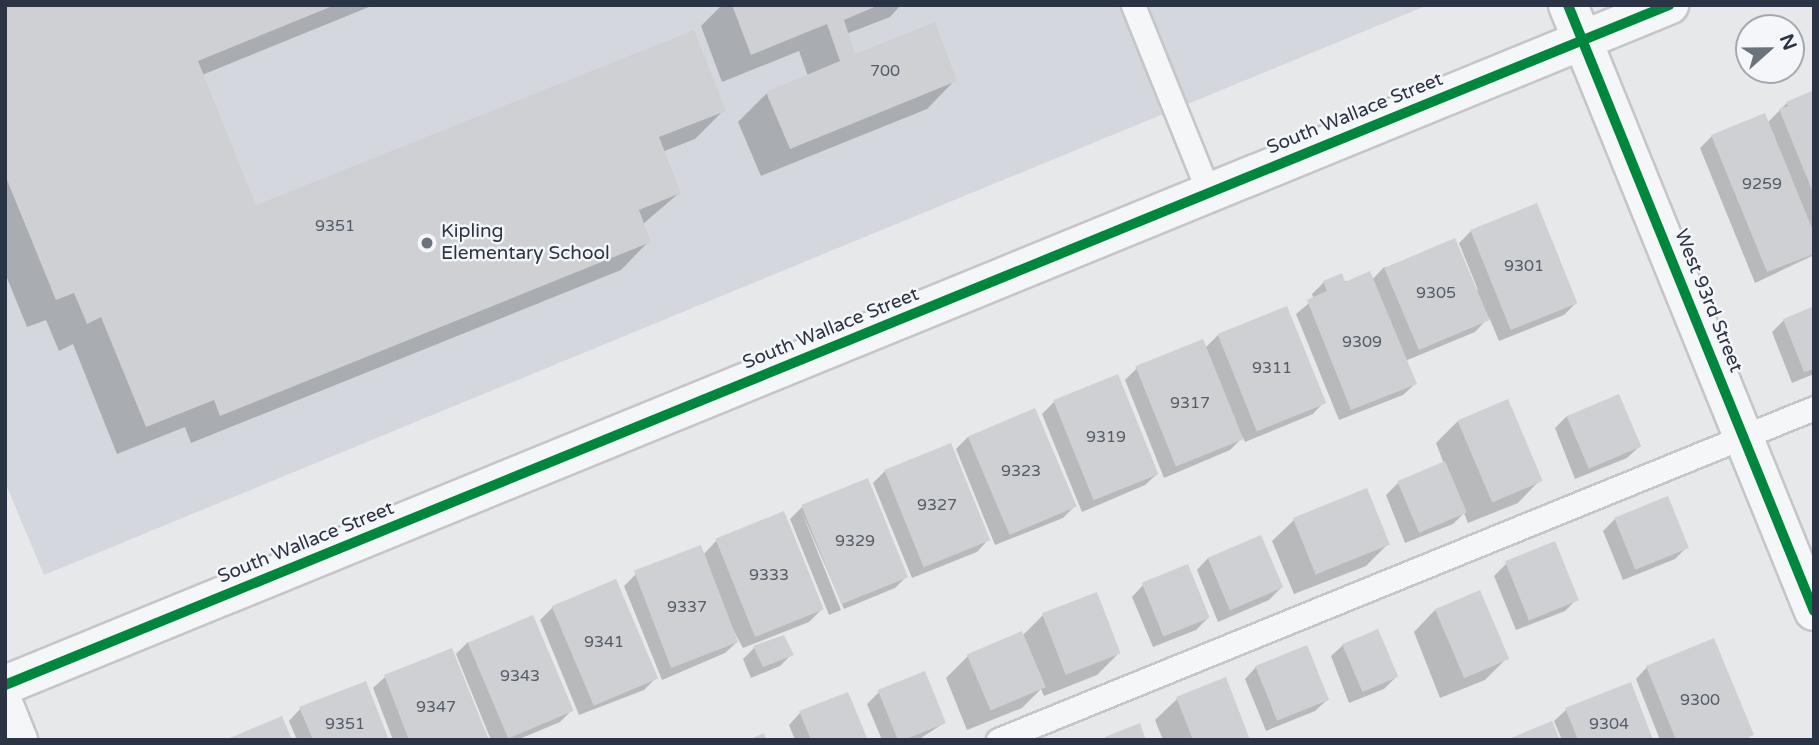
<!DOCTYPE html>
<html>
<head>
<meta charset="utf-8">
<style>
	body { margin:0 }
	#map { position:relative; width:1819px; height:745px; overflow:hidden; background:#e6e8ea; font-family:"Varela Round",sans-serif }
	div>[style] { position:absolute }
	.built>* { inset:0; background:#d4d7dd }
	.shadow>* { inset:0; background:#0003 }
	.building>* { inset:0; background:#ced0d3; transform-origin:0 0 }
	.roads { filter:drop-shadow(2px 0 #c4c6c8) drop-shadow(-2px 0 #c4c6c8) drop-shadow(0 2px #c4c6c8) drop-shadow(0 -2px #c4c6c8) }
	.lane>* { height:23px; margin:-11.5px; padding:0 11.5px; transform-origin:11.5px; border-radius:11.5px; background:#f5f6f7 }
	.street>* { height:38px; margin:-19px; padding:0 19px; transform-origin:19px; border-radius:19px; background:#f5f6f7 }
	.cycleway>* { height:10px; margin:-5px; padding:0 5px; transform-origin:5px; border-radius:5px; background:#00873e }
	.dots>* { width:19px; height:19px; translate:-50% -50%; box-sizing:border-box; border:4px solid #f4f6f9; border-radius:50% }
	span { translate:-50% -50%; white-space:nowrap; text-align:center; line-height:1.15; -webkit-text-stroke:5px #f4f6f9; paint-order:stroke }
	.number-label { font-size:16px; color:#545c69 }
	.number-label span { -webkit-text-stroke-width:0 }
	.street-label { font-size:19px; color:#2b3445 }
	.poi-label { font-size:19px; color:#2b3445 }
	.left { translate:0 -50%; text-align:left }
	.frame { position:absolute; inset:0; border:7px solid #2b3445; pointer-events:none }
	.north { position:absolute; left:1735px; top:14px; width:70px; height:70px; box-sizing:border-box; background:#f4f6f9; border:2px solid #a4a8b1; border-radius:50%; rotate:69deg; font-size:19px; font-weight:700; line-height:28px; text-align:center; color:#2b3445 }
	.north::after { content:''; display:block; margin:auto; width:24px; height:32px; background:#6c737f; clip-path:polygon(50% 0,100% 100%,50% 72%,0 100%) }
</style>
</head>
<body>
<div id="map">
	<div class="built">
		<div style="clip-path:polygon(5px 5px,1428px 5px,44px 575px,5px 482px)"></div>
	</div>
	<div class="shadow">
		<div style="clip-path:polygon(5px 5px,374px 5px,202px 75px,255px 207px,724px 110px,695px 139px,662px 152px,679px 193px,643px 224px,649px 241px,621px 270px,191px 443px,185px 427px,117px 454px,73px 344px,59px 351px,46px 320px,27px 327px,5px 273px)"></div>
		<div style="clip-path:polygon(722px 5px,901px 5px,890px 17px,846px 34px,854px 57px,955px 80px,927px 109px,761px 176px,738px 122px,767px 93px,808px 76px,799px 51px,722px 82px,701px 26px)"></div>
		<div style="clip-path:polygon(1814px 92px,1814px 255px,1755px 283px,1700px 148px,1712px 136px,1767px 123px,1787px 103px)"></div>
		<div style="clip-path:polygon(1471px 231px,1576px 303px,1564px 315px,1499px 341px,1489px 317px,1475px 332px,1405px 361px,1415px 384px,1403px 395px,1339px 420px,1296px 314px,1314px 299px,1312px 294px,1324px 282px,1372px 280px,1384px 267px,1478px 290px,1459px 243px)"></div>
		<div style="clip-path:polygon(1814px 308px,1814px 374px,1792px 383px,1772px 332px,1784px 320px)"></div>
		<div style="clip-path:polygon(1218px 335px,1324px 402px,1313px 414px,1245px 442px,1243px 437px,1230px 450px,1164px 478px,1125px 380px,1137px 368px,1205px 348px)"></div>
		<div style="clip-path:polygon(1054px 402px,1157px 474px,1145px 485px,1082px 512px,1042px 414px)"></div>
		<div style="clip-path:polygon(1567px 416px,1639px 447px,1627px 458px,1575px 479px,1555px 428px)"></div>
		<div style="clip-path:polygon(1458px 421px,1539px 481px,1518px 503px,1468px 523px,1464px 513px,1453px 524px,1405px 543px,1386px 495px,1398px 483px,1444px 464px,1436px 443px)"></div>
		<div style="clip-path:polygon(968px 437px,1075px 506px,1063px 518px,995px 545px,956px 449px)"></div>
		<div style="clip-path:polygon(885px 471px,988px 540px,977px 552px,912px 578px,873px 483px)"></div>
		<div style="clip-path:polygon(802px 507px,907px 576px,895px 588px,844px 609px,801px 510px,841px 610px,829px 615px,790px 519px)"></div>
		<div style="clip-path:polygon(1615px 519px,1687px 547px,1675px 559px,1623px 580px,1603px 531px)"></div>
		<div style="clip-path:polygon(1294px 520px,1388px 544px,1366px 566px,1294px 594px,1272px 541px)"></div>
		<div style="clip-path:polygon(716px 541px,821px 610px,809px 622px,743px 648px,729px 622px,737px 642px,725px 653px,662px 680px,624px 586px,636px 574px,703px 555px)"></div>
		<div style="clip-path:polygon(1208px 558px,1281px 588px,1269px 600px,1218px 622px,1197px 570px)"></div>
		<div style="clip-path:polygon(1506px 564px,1577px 599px,1565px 611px,1516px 630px,1494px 576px)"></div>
		<div style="clip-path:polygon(1143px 585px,1208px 618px,1196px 630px,1153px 647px,1132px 597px)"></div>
		<div style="clip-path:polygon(552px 608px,656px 678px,644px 690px,579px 715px,540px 620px)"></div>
		<div style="clip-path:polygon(1435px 610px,1507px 658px,1485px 680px,1440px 698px,1414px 632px)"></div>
		<div style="clip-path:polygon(1043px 615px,1119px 653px,1097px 675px,1044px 696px,1041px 689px,1022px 708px,967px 730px,946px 678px,968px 656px,1022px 636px)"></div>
		<div style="clip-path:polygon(468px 642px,572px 710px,560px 722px,517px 740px,491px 740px,456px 654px)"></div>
		<div style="clip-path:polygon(1343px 645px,1396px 677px,1384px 689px,1349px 703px,1331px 656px)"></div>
		<div style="clip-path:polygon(754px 648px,792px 654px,780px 666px,751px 678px,743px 659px)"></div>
		<div style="clip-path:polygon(451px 651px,487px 740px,393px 740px,373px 688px,385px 677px)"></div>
		<div style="clip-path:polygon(1256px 667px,1327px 700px,1315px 711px,1266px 731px,1245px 679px)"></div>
		<div style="clip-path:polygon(1647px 667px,1751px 735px,1746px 740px,1660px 740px,1636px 679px)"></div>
		<div style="clip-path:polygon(879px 692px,944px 723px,918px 740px,882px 740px,867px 704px)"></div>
		<div style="clip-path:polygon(1177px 699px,1248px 740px,1163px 740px,1155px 720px)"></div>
		<div style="clip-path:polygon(300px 709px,388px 740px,297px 740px,289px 721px)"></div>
		<div style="clip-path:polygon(1566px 710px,1652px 740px,1562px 740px,1554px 721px)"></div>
		<div style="clip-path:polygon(800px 713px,866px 740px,795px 740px,789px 725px)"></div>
	</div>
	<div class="building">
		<div style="clip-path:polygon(5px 5px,335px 5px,198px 61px,256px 205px,694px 30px,726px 111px,659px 137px,681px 193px,639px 210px,651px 242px,220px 416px,214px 400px,146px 427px,101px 317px,87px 324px,74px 293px,56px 300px,5px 175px)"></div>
		<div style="clip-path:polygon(732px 5px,879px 5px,844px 20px,855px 54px,935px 22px,957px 81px,790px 149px,766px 92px,840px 61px,827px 24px,751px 55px)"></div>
		<div style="clip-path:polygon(1814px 90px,1814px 195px,1779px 109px,1788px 106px,1786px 102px)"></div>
		<div style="clip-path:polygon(1765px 113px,1814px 233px,1814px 254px,1767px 272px,1711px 135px)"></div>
		<div style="left:1537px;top:203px;width:108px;height:72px;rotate:68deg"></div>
		<div style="left:1455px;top:238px;width:89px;height:77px;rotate:67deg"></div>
		<div style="clip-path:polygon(1370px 271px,1417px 384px,1351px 410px,1307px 300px,1327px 291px,1323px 281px,1342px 273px,1345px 282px)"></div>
		<div style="left:1287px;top:306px;width:105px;height:75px;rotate:68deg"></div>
		<div style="clip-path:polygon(1814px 306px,1814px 369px,1804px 372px,1783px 319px)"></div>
		<div style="left:1203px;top:339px;width:108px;height:73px;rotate:68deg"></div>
		<div style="left:1118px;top:374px;width:108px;height:70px;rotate:68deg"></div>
		<div style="left:1619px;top:394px;width:57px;height:57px;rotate:67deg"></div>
		<div style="left:1508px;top:399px;width:89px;height:55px;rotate:67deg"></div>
		<div style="left:1035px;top:408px;width:107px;height:73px;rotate:67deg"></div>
		<div style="left:951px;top:443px;width:105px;height:72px;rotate:68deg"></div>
		<div style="left:1445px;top:461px;width:56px;height:52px;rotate:67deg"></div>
		<div style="left:868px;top:478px;width:107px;height:72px;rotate:68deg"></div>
		<div style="left:1367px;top:488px;width:61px;height:80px;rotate:68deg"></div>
		<div style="left:1668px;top:496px;width:56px;height:58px;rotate:68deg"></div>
		<div style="left:784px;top:511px;width:106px;height:74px;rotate:68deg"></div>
		<div style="left:1261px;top:535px;width:57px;height:58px;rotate:67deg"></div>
		<div style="left:1555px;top:541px;width:64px;height:54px;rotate:68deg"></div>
		<div style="left:701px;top:545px;width:104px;height:72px;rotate:69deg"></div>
		<div style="left:1188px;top:564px;width:58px;height:50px;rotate:68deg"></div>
		<div style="left:616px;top:579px;width:108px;height:70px;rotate:67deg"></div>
		<div style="left:1480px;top:590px;width:75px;height:49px;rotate:67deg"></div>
		<div style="left:1097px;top:592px;width:66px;height:59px;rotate:69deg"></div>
		<div style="left:533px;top:615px;width:104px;height:71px;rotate:67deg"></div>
		<div style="left:1378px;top:629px;width:52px;height:39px;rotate:67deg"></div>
		<div style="left:1022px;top:631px;width:61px;height:60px;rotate:67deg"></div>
		<div style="clip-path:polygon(784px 635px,794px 655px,763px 667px,753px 646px)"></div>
		<div style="clip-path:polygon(1714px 638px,1754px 735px,1742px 740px,1676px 740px,1646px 666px)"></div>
		<div style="left:1307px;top:645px;width:59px;height:56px;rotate:68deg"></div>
		<div style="clip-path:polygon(452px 648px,489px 740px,409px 740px,384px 675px)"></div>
		<div style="left:925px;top:671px;width:56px;height:51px;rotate:68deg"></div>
		<div style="clip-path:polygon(1226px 677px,1250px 740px,1193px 740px,1176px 697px)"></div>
		<div style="clip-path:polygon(366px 681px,389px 740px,313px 740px,299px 707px)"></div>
		<div style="clip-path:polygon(1631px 682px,1653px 740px,1578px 740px,1565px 708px)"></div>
		<div style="clip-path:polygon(848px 692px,868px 740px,811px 740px,799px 711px)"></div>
		<div style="clip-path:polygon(282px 716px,292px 740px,225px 740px)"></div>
		<div style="clip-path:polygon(1552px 721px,1560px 740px,1506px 740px)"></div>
		<div style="clip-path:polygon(1140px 723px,1146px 740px,1106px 740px,1105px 737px)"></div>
		<div style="clip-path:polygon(764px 733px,766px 740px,748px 740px)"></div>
	</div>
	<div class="roads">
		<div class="lane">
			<div style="left:1133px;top:5px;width:203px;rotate:68deg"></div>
			<div style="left:998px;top:740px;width:881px;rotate:-22.14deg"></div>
		</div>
		<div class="street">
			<div style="left:1568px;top:5px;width:654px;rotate:67.91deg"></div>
			<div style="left:5px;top:685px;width:1798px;rotate:-22.23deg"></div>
			<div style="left:5px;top:708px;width:35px;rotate:68deg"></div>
		</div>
	</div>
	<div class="cycleway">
		<div style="left:1568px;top:5px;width:654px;rotate:67.91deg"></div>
		<div style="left:5px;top:685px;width:1798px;rotate:-22.23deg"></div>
	</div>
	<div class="dots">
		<div style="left:427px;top:243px;background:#6c737f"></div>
	</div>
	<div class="number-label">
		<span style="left:885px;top:71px">700</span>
		<span style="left:1762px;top:184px">9259</span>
		<span style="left:335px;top:226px">9351</span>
		<span style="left:1524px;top:266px">9301</span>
		<span style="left:1436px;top:293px">9305</span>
		<span style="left:1362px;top:342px">9309</span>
		<span style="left:1272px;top:368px">9311</span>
		<span style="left:1190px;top:403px">9317</span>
		<span style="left:1106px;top:437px">9319</span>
		<span style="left:1021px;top:471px">9323</span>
		<span style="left:937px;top:505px">9327</span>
		<span style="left:855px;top:541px">9329</span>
		<span style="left:769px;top:575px">9333</span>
		<span style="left:687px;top:607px">9337</span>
		<span style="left:604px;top:642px">9341</span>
		<span style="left:520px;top:676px">9343</span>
		<span style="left:1700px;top:700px">9300</span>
		<span style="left:436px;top:707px">9347</span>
		<span style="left:345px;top:724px">9351</span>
		<span style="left:1609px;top:724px">9304</span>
	</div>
	<div class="street-label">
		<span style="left:1355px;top:114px;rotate:-22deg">South Wallace Street</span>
		<span style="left:1708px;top:301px;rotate:68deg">West 93rd Street</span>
		<span style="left:831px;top:329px;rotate:-22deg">South Wallace Street</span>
		<span style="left:306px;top:543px;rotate:-22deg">South Wallace Street</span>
	</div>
	<div class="poi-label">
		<span class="left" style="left:441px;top:243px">Kipling<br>Elementary School</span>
	</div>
	<div class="frame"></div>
	<div class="north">N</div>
</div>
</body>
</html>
